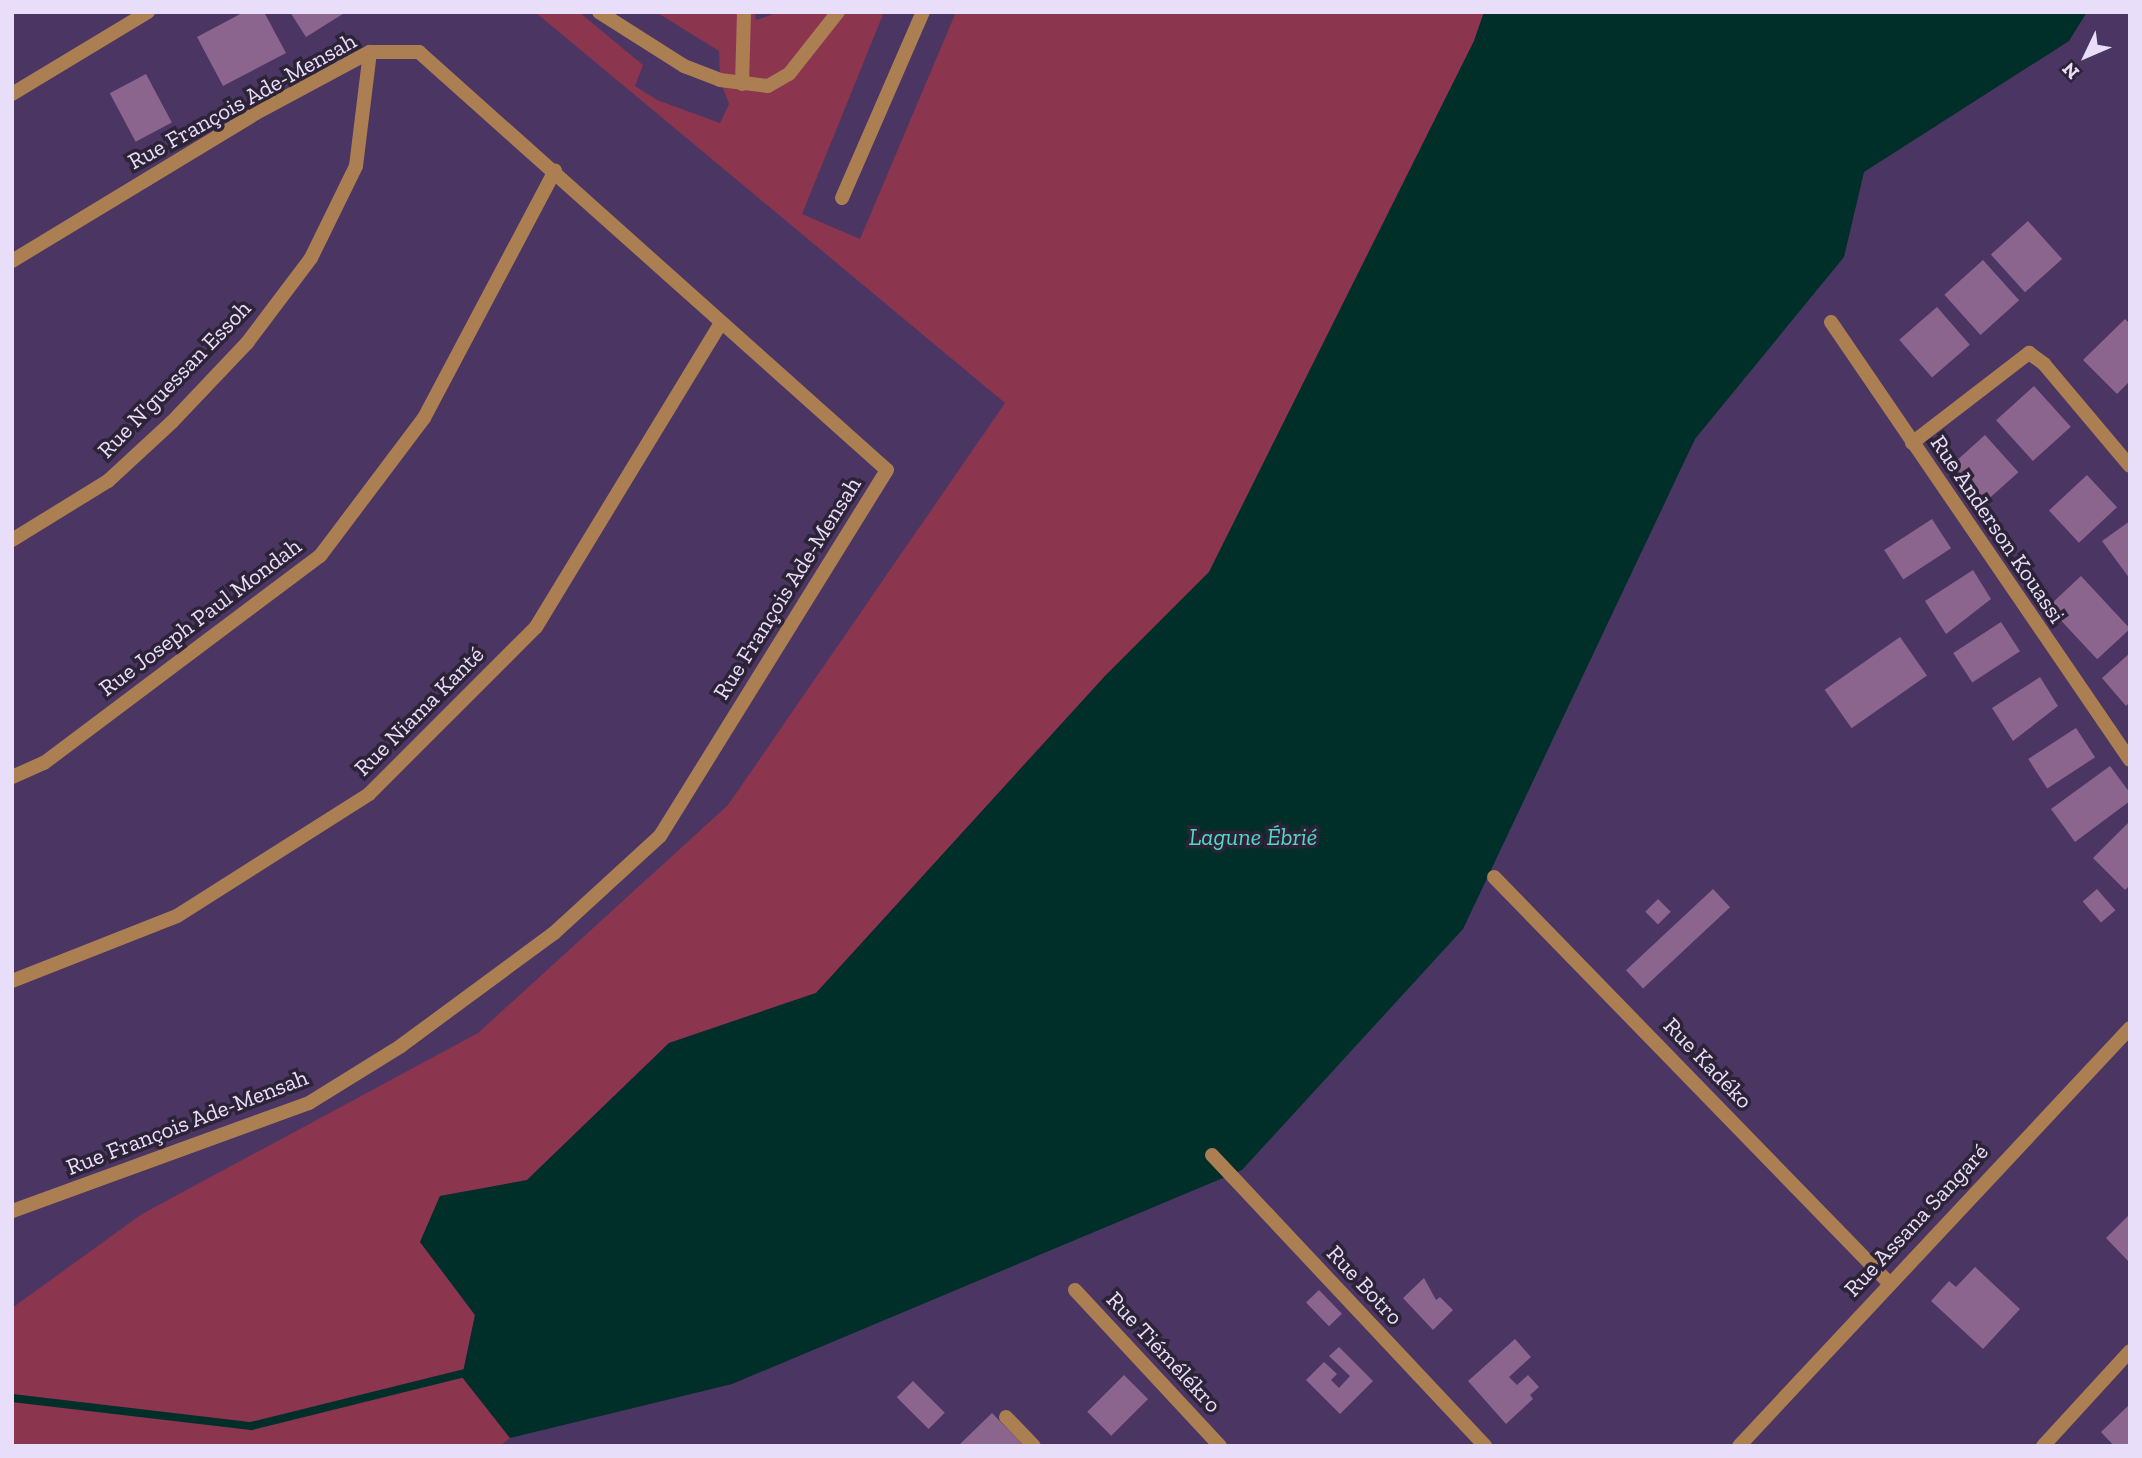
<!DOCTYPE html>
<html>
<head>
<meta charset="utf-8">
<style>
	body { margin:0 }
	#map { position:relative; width:2142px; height:1458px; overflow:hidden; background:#4b3562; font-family:"Zilla Slab",serif }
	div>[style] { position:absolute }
	.green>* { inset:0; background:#8b354e }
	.water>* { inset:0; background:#002e29 }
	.stream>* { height:8px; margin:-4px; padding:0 4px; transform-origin:4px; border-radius:4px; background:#002e29 }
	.building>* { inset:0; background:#8c658e; transform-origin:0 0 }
	.lane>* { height:14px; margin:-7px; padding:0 7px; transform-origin:7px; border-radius:7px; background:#ac7f53 }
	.street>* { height:14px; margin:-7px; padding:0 7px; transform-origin:7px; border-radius:7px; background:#ac7f53 }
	span { translate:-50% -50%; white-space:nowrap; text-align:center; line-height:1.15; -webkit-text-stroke:7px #2c2337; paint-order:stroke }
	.street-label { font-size:23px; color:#e9def9 }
	.water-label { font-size:24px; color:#50d9cb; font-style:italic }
	.frame { position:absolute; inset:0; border:14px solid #e9def9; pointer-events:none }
	.north { position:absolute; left:2051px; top:21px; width:70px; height:70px; -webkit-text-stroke:5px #2c2337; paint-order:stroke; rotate:226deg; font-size:19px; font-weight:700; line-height:28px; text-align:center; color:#e9def9 }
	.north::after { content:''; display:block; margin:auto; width:24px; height:32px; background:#e9def9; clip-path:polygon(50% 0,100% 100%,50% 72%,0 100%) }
</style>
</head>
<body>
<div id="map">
	<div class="green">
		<div style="clip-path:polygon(535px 12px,579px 12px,643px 65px,635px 86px,657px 100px,720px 123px,729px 104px,720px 80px,719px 51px,656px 12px,755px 12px,756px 20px,779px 12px,884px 12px,802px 214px,860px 239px,956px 12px,1484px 12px,1474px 41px,1209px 572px,1105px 676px,816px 993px,669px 1043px,527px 1180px,440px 1196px,420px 1242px,475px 1315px,462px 1377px,510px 1438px,500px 1446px,12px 1446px,12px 1308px,142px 1214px,478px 1033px,728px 805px,1005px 403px)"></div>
	</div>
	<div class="water">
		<div style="clip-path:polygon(1484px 12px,2087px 12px,2069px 41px,1864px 172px,1844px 257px,1695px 439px,1463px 929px,1242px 1170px,732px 1384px,510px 1438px,462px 1377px,475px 1315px,420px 1242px,440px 1196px,527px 1180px,669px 1043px,816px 993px,1105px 676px,1209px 572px,1474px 41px)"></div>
	</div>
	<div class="stream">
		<div style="left:12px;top:1398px;width:241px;rotate:6.7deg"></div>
		<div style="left:251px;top:1426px;width:226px;rotate:-13.9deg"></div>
	</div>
	<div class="building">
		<div style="clip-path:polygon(244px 12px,264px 12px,286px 53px,223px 86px,197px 37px)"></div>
		<div style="clip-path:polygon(290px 12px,346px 12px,306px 37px)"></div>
		<div style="left:146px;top:74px;width:55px;height:41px;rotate:62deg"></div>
		<div style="left:2028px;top:221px;width:51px;height:50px;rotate:48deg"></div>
		<div style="left:1983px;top:260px;width:54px;height:52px;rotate:48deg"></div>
		<div style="left:1937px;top:307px;width:50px;height:50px;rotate:49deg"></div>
		<div style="clip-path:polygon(2125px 319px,2130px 324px,2130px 381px,2117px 394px,2083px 360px)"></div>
		<div style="left:2034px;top:386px;width:55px;height:51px;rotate:48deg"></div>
		<div style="left:1985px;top:435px;width:50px;height:44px;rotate:48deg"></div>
		<div style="left:2087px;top:475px;width:44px;height:52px;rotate:47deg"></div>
		<div style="left:1932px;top:519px;width:35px;height:57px;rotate:57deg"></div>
		<div style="clip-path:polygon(2130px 521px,2130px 579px,2102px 541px)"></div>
		<div style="clip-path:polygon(1973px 570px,1991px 599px,1946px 634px,1925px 601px)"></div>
		<div style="left:2081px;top:576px;width:72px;height:45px;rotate:47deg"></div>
		<div style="left:2001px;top:622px;width:35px;height:57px;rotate:57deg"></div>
		<div style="left:1900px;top:637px;width:47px;height:92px;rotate:55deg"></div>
		<div style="clip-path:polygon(2130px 653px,2130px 702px,2126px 706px,2102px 678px)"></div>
		<div style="clip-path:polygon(2040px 677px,2058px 706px,2013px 741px,1992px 708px)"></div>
		<div style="left:2076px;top:728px;width:35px;height:57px;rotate:57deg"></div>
		<div style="clip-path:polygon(2110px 766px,2130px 793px,2130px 801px,2075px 842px,2051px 809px)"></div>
		<div style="clip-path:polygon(2130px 821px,2130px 885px,2125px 890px,2093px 858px)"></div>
		<div style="left:1713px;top:889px;width:25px;height:119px;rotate:47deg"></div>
		<div style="left:2097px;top:889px;width:28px;height:19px;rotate:49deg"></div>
		<div style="left:1658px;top:899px;width:18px;height:18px;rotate:45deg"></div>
		<div style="clip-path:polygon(2130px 1214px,2130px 1263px,2106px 1238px)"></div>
		<div style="clip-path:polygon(1975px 1267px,2020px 1309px,1983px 1349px,1931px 1301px,1949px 1281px,1956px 1287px)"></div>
		<div style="clip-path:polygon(1424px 1278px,1436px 1300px,1440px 1297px,1453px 1310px,1433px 1330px,1403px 1298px)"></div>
		<div style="left:1319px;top:1290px;width:33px;height:18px;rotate:46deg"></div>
		<div style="clip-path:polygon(1515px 1339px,1531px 1357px,1509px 1377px,1517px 1385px,1528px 1375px,1539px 1387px,1530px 1395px,1533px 1399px,1506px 1424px,1468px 1381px)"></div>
		<div style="clip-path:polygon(1339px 1347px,1373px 1381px,1340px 1414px,1306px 1380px,1324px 1362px,1337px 1374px,1331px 1380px,1339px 1388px,1350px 1376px,1329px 1356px)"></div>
		<div style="left:1124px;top:1375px;width:34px;height:52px;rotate:45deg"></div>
		<div style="left:913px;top:1381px;width:45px;height:23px;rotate:45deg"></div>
		<div style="clip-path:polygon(2130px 1404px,2130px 1446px,2114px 1446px,2101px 1432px)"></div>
		<div style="clip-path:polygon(992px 1413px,1024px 1446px,958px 1446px)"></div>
	</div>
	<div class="lane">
		<div style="left:599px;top:12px;width:101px;rotate:32.4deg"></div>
		<div style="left:684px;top:66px;width:39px;rotate:21deg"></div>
		<div style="left:720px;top:80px;width:48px;rotate:7.1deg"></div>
		<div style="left:768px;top:86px;width:24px;rotate:-30deg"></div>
		<div style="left:789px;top:74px;width:79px;rotate:-51.7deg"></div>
		<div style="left:742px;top:84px;width:72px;rotate:-88.4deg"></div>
		<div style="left:842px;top:198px;width:203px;rotate:-66.5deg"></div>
	</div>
	<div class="street">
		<div style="left:12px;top:94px;width:159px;rotate:-31.1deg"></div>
		<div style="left:12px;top:261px;width:285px;rotate:-31.2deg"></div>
		<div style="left:256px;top:113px;width:129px;rotate:-28.2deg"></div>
		<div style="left:370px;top:52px;width:49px"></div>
		<div style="left:419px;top:52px;width:627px;rotate:41.77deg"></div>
		<div style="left:887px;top:470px;width:431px;rotate:121.8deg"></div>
		<div style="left:660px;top:836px;width:144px;rotate:137.5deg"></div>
		<div style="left:554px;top:933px;width:190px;rotate:143.6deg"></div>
		<div style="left:401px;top:1046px;width:108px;rotate:148.2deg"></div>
		<div style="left:309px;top:1103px;width:316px;rotate:160deg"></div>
		<div style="left:1831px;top:322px;width:530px;rotate:55.68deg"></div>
		<div style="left:1912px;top:443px;width:148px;rotate:-37.6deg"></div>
		<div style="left:2029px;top:353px;width:19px;rotate:36deg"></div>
		<div style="left:2044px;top:364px;width:133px;rotate:49.9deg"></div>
		<div style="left:12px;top:540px;width:113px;rotate:-31.6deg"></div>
		<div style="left:108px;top:481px;width:87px;rotate:-42.7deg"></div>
		<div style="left:172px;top:422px;width:109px;rotate:-46.5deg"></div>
		<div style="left:247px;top:343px;width:106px;rotate:-53deg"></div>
		<div style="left:311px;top:258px;width:102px;rotate:-63.9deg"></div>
		<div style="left:356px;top:166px;width:115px;rotate:-83deg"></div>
		<div style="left:12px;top:777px;width:35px;rotate:-24deg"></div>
		<div style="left:44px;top:763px;width:345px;rotate:-36.9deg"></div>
		<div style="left:320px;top:556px;width:173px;rotate:-53deg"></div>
		<div style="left:424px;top:418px;width:280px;rotate:-62.1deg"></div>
		<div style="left:1494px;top:877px;width:565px;rotate:45.79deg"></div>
		<div style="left:12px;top:981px;width:177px;rotate:-21.5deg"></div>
		<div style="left:177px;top:916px;width:227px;rotate:-32.4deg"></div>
		<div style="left:369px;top:794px;width:236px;rotate:-45deg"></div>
		<div style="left:536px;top:627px;width:356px;rotate:-58.7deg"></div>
		<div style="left:1212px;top:1155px;width:399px;rotate:46.8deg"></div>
		<div style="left:1075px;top:1290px;width:213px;rotate:47.1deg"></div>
		<div style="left:1006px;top:1417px;width:40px;rotate:46deg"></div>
		<div style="left:1739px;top:1446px;width:572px;rotate:-46.91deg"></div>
		<div style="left:2043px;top:1446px;width:129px;rotate:-47.5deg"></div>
	</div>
	<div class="street-label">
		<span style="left:242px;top:101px;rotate:-29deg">Rue François Ade-Mensah</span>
		<span style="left:174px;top:379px;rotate:-46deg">Rue N'guessan Essoh</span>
		<span style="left:1998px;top:529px;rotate:56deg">Rue Anderson Kouassi</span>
		<span style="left:787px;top:588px;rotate:-58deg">Rue François Ade-Mensah</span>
		<span style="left:200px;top:617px;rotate:-37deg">Rue Joseph Paul Mondah</span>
		<span style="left:419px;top:711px;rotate:-45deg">Rue Niama Kanté</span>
		<span style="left:1708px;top:1063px;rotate:46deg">Rue Kadéko</span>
		<span style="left:187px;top:1122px;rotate:-21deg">Rue François Ade-Mensah</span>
		<span style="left:1916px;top:1220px;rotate:-47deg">Rue Assana Sangaré</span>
		<span style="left:1365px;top:1285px;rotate:47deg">Rue Botro</span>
		<span style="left:1164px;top:1352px;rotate:47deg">Rue Tiémélékro</span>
	</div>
	<div class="water-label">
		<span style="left:1253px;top:837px">Lagune Ébrié</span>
	</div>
	<div class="frame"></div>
	<div class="north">N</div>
</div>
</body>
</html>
